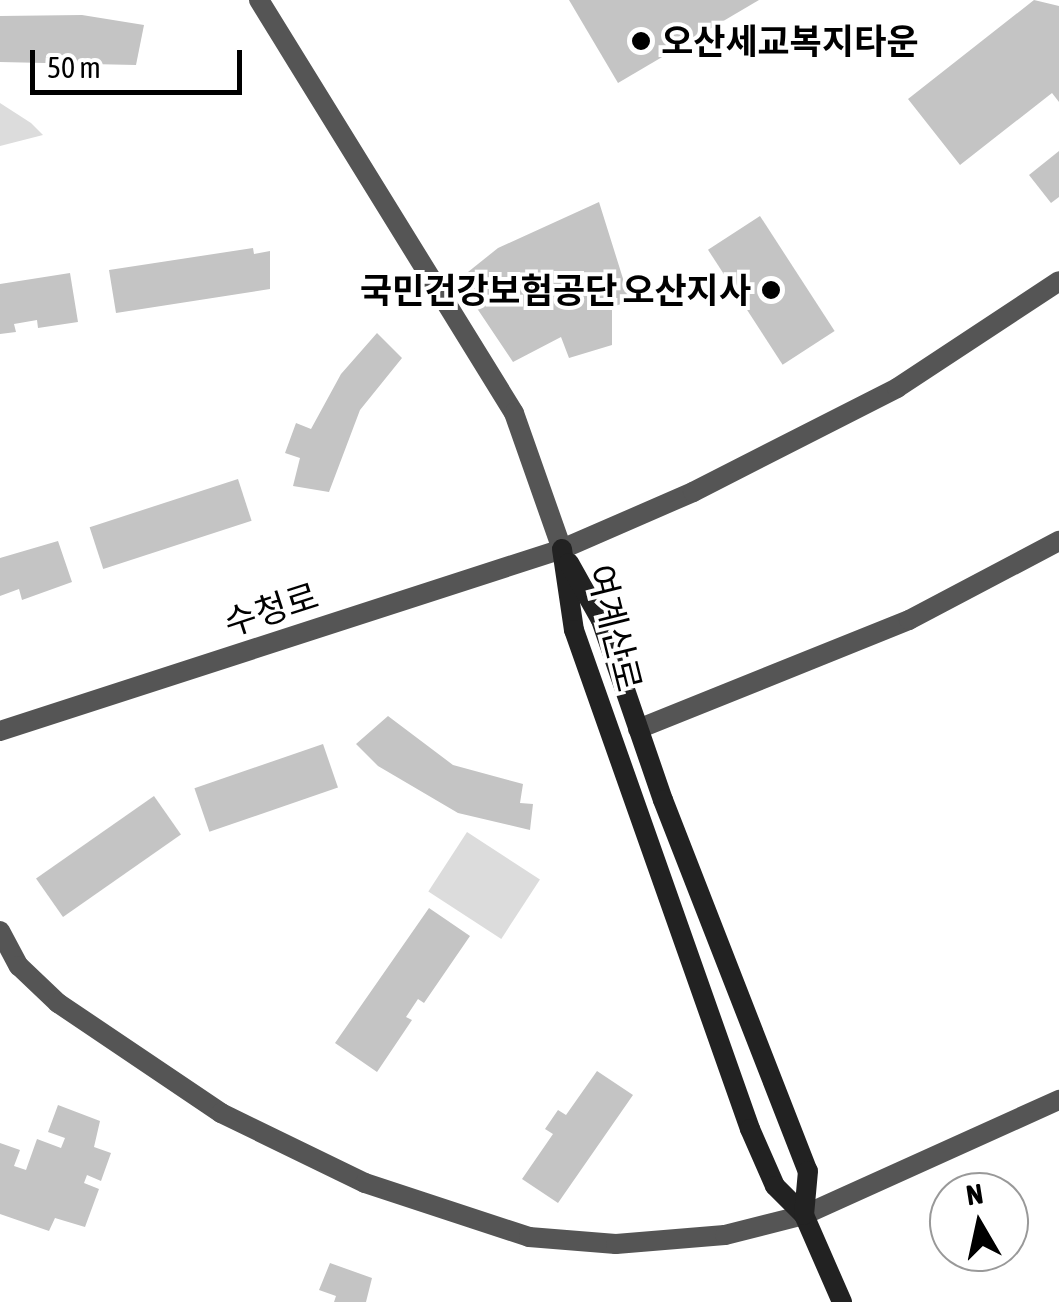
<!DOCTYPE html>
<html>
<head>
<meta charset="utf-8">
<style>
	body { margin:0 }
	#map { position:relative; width:1059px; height:1302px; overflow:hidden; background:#fff; font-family:"Asap Condensed","Noto Sans KR",sans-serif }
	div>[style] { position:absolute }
	.green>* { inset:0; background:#dcdcdc; transform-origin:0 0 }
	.building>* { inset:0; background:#c4c4c4; transform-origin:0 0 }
	.street>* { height:20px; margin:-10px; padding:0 10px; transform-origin:10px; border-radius:10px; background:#555 }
	.secondary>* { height:20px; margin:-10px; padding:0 10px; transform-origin:10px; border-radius:10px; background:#222 }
	.dots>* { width:28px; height:28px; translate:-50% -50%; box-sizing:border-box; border:5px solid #fff; border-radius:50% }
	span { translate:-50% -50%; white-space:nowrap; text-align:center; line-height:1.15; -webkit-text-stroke:8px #fff; paint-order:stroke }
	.poi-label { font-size:35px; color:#000; font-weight:700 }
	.left { translate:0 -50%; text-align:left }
	.right { translate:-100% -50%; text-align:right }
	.street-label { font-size:35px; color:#000 }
	.north { position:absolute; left:929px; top:1172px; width:100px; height:100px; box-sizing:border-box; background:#fff; border:2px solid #999; border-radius:50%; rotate:351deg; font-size:28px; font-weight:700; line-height:40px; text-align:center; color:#000 }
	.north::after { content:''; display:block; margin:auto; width:35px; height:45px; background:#000; clip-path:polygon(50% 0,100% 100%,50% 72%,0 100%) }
	.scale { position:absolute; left:30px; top:50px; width:212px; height:45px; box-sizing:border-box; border:5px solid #000; border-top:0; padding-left:12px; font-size:30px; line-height:35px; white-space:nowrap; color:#000; -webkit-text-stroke:8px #fff; paint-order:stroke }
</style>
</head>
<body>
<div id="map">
	<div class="green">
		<div style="clip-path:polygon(0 103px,31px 123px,43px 135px,0 146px)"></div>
		<div style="left:467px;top:832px;width:87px;height:71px;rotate:33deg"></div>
	</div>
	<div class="building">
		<div style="clip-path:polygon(569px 0,759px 0,618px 83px)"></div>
		<div style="clip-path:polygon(1034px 0,1059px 6px,1059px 102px,1052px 93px,960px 165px,908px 99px)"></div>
		<div style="clip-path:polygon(82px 15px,144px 25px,136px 65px,0 62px,0 16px)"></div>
		<div style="clip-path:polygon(1059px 151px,1059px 197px,1051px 203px,1029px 175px)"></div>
		<div style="clip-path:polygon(599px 202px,630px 301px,612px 307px,612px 345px,569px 358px,561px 337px,513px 362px,458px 280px,498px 248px)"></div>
		<div style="left:760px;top:216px;width:137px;height:62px;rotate:57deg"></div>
		<div style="clip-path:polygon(253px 248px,254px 254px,270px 251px,270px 289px,116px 313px,109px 270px)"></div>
		<div style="clip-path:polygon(70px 273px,78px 322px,38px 328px,37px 320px,14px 324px,16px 332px,0 334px,0 284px)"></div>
		<div style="clip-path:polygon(377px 333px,402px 358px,360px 410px,329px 492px,293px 486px,300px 458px,285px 453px,296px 423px,311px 429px,341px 374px)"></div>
		<div style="left:238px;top:479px;width:44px;height:156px;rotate:72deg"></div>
		<div style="clip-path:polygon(58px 541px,72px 582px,22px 600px,19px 589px,0 596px,0 558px)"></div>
		<div style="clip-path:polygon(388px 716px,453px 765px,523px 784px,520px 803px,533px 804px,530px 830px,458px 813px,378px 766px,356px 744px)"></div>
		<div style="left:323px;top:744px;width:46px;height:136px;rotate:71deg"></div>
		<div style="left:154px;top:796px;width:47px;height:144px;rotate:55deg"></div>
		<div style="clip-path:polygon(429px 908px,470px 936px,424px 1003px,418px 999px,406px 1017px,412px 1020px,377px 1072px,335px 1043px)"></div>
		<div style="clip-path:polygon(597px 1071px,633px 1095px,558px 1203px,522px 1179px,553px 1134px,545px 1129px,558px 1110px,566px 1115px)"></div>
		<div style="clip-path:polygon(58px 1105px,100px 1121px,94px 1147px,111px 1153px,101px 1181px,87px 1175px,84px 1183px,99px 1189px,85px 1227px,55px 1218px,49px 1231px,0 1214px,0 1143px,20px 1150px,14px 1166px,26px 1170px,37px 1139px,61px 1148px,65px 1138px,48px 1132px)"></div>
		<div style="clip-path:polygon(330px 1263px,372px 1278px,366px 1302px,334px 1302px,336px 1296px,319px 1290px)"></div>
	</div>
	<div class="street">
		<div style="left:259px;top:0;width:485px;rotate:58.3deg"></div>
		<div style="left:514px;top:413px;width:144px;rotate:70.6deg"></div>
		<div style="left:638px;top:729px;width:292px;rotate:-21.9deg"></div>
		<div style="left:909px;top:620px;width:170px;rotate:-27.8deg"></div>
		<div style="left:0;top:731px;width:591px;rotate:-17.94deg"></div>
		<div style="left:562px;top:549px;width:143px;rotate:-23.5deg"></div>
		<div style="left:693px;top:492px;width:229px;rotate:-27deg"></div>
		<div style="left:897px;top:388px;width:194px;rotate:-33.4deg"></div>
		<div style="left:0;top:931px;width:40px;rotate:62deg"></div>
		<div style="left:19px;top:966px;width:54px;rotate:43.5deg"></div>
		<div style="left:58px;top:1003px;width:197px;rotate:34deg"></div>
		<div style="left:221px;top:1113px;width:160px;rotate:25.9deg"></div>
		<div style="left:365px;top:1183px;width:173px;rotate:18.2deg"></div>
		<div style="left:529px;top:1237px;width:87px;rotate:4.6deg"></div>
		<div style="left:616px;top:1244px;width:109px;rotate:-4.7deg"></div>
		<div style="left:725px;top:1235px;width:81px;rotate:-14.2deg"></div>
		<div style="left:804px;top:1215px;width:280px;rotate:-24.3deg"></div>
	</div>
	<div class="secondary">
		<div style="left:562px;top:549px;width:82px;rotate:81.6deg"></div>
		<div style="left:574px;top:630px;width:529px;rotate:70.57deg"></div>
		<div style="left:750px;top:1129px;width:62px;rotate:66.3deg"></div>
		<div style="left:775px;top:1186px;width:41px;rotate:45deg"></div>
		<div style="left:804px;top:1215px;width:95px;rotate:66.4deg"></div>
		<div style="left:569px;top:563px;width:65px;rotate:60.7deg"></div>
		<div style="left:601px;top:620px;width:190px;rotate:71deg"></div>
		<div style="left:663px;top:800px;width:398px;rotate:68.7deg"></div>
		<div style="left:808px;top:1171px;width:44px;rotate:95.2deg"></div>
	</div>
	<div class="dots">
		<div style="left:641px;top:41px;background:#000"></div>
		<div style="left:771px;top:290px;background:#000"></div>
	</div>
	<div class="poi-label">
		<span class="left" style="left:661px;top:41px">오산세교복지타운</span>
		<span class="right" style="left:751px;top:290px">국민건강보험공단 오산지사</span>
	</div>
	<div class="street-label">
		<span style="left:271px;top:609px;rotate:-18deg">수청로</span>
		<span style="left:615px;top:628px;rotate:76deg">여계산로</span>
	</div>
	<div class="north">N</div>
	<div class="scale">50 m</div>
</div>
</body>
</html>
